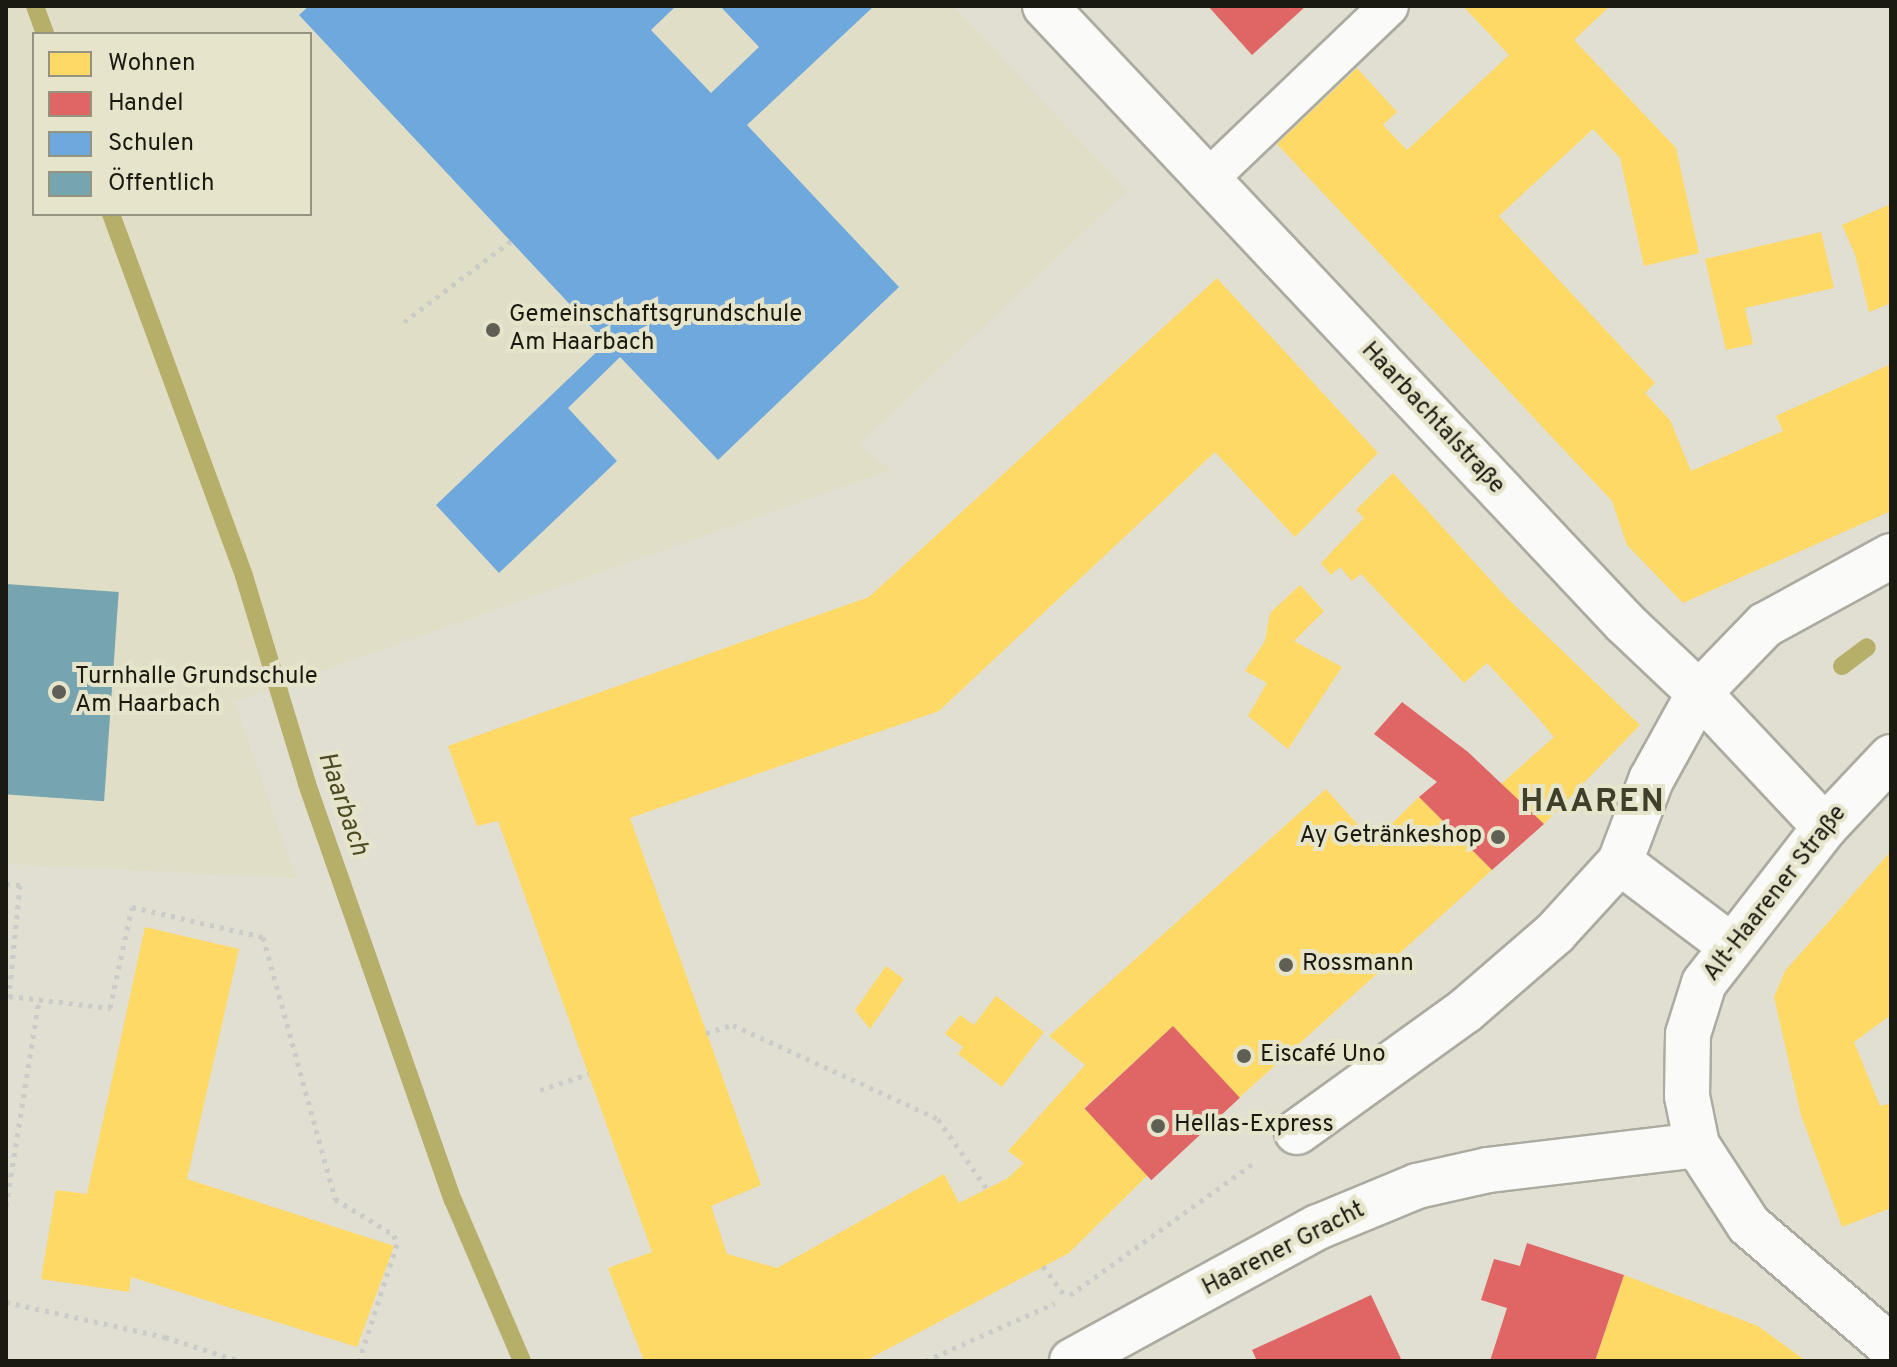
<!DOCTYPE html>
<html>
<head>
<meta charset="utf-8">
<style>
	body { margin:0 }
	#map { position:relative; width:1897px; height:1367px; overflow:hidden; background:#e0dfd2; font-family:Overpass,sans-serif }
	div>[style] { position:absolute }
	.built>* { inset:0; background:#e1dec7 }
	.homes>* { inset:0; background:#ffd966 }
	.shops>* { inset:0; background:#e06666; transform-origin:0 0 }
	.schools>* { inset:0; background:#6fa8dc }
	.public>* { inset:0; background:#76a5af; transform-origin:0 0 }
	.stream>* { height:18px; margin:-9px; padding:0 9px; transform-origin:9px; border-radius:9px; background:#b6af6a }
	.path>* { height:5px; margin-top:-2.5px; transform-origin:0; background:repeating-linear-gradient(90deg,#cbcbc7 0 4px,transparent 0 10px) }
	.roads { filter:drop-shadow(2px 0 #acaba1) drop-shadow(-2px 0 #acaba1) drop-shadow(0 2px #acaba1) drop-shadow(0 -2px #acaba1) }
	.lane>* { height:38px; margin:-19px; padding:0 19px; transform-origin:19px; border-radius:19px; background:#fafaf8 }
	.street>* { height:44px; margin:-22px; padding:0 22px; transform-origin:22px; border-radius:22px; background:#fafaf8 }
	.secondary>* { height:44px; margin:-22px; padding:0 22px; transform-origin:22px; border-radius:22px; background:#fafaf8 }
	.dots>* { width:22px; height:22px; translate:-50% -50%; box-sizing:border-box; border:4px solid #e6e5cc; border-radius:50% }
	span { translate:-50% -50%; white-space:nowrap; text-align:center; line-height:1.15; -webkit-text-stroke:8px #e6e5cc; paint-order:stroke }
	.poi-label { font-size:24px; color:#1b1a11 }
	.left { translate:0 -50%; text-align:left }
	.right { translate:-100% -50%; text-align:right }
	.street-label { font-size:24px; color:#1b1a11 }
	.water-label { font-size:26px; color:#4d4922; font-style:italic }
	.district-label { font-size:32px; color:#403f2a; font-weight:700; letter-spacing:2px }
	.frame { position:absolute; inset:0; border:8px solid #1b1a11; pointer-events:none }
	.legend { position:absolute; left:32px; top:32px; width:280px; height:184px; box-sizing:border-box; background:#e6e5cc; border:2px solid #959481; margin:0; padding:10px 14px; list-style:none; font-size:24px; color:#1b1a11 }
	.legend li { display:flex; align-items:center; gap:16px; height:40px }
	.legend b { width:40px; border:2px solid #959481 }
</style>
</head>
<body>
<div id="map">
	<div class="built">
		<div style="clip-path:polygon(evenodd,6px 6px,953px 6px,1127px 191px,858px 445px,891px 470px,234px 702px,296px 878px,6px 864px,6px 6px,34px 34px,310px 34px,310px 214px,34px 214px,34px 34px)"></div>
	</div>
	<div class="homes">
		<div style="clip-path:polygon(1463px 6px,1610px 6px,1574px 40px,1676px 148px,1699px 253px,1644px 266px,1620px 158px,1593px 129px,1499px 216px,1655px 383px,1645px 393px,1670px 420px,1691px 471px,1783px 431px,1776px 416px,1891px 364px,1891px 511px,1683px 603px,1627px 545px,1612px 501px,1277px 144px,1357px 68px,1397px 112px,1383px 125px,1407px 150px,1509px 55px)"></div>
		<div style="clip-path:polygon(1891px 204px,1891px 303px,1869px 312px,1855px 254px,1842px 225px)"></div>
		<div style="clip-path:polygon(1821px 232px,1834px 288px,1745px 308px,1753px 344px,1726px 350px,1705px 259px)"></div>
		<div style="clip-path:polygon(1217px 278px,1378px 453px,1295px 537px,1215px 452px,939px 711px,630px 818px,761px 1185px,711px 1206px,727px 1254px,777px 1268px,944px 1174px,959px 1203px,1008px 1178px,1024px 1163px,1008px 1151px,1085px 1065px,1049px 1036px,1326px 789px,1373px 842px,1419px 797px,1492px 870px,1239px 1098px,1173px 1026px,1084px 1108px,1150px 1173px,1069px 1253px,865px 1361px,644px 1361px,608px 1268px,652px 1252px,498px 821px,477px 826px,448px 746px,869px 597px)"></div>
		<div style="clip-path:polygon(1393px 473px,1508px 599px,1640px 725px,1544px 824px,1501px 784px,1554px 737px,1539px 719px,1487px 663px,1464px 683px,1361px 574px,1352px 581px,1340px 567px,1331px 575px,1321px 563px,1364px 518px,1356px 510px)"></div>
		<div style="clip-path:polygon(1300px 585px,1324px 611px,1294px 641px,1342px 667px,1288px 749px,1248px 716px,1267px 683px,1245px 671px,1265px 641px,1270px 613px)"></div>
		<div style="clip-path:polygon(1891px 851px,1891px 1015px,1854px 1042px,1880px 1106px,1891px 1103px,1891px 1208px,1842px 1227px,1801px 1115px,1774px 997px,1785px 971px)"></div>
		<div style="clip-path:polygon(145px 927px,239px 949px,187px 1179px,394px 1246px,357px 1347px,131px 1277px,129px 1292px,41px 1279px,56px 1190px,87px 1194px)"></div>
		<div style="clip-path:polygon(886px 966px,904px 979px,870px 1029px,855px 1010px)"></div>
		<div style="clip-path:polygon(996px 996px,1044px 1032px,1002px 1087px,958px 1054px,963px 1047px,945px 1034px,960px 1015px,974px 1025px)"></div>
		<div style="clip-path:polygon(1624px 1275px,1758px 1326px,1806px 1361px,1595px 1361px)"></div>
	</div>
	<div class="shops">
		<div style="clip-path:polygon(1208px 6px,1306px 6px,1252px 55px)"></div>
		<div style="clip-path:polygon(1402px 702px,1468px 752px,1544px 824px,1492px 870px,1419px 797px,1437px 782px,1374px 734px)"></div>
		<div style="left:1173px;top:1026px;width:98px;height:121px;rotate:47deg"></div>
		<div style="clip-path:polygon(1527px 1243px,1624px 1275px,1595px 1361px,1490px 1361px,1507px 1308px,1481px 1300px,1494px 1259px,1520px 1266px)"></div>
		<div style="clip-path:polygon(1371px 1295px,1402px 1361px,1257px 1361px,1252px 1350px)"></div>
	</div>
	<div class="schools">
		<div style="clip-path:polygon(309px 6px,676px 6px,651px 30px,711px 93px,759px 47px,720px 6px,874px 6px,747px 125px,899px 287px,718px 460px,620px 357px,568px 408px,617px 461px,499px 573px,436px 505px,606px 343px,299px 15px)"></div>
	</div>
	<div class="public">
		<div style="left:6px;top:584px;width:113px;height:210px;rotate:4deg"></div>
	</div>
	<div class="stream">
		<div style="left:35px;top:6px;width:30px;rotate:70deg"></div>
		<div style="left:111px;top:214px;width:386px;rotate:69.8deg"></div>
		<div style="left:244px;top:576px;width:217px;rotate:73.1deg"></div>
		<div style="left:307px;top:784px;width:441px;rotate:70.7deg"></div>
		<div style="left:453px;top:1200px;width:175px;rotate:66.8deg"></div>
		<div style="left:1842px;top:666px;width:31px;rotate:-37deg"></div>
	</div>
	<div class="path">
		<div style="left:404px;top:322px;width:134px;rotate:-37.1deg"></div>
		<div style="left:6px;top:884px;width:14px;rotate:4deg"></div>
		<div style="left:20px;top:885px;width:112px;rotate:95.7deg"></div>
		<div style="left:9px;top:996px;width:102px;rotate:6.8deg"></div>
		<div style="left:110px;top:1008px;width:103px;rotate:-77.7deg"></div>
		<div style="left:132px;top:907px;width:134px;rotate:12.9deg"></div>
		<div style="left:263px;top:937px;width:272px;rotate:74.6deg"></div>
		<div style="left:335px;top:1199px;width:69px;rotate:31.4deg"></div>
		<div style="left:394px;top:1235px;width:9px;rotate:72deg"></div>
		<div style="left:397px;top:1244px;width:123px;rotate:108deg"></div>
		<div style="left:706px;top:1033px;width:28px;rotate:-17deg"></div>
		<div style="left:733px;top:1025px;width:226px;rotate:24.6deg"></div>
		<div style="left:938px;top:1119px;width:85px;rotate:55deg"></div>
		<div style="left:540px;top:1090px;width:51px;rotate:-18.4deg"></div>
		<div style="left:6px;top:1206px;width:208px;rotate:-80.9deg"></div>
		<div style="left:1043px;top:1266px;width:39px;rotate:54deg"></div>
		<div style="left:1070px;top:1295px;width:226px;rotate:-35.7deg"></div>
		<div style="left:6px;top:1302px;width:163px;rotate:12.4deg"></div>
		<div style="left:165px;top:1337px;width:79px;rotate:17.7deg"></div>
		<div style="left:925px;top:1361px;width:142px;rotate:-24deg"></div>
	</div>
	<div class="roads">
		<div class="lane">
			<div style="left:1206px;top:181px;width:253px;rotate:-43.7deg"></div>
		</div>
		<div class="street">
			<div style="left:1045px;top:6px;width:847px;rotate:46.77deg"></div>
			<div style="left:1625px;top:623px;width:102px;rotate:43.4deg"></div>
			<div style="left:1699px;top:693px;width:184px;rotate:46.8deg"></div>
			<div style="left:1620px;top:862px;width:139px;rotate:37.1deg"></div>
			<div style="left:1297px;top:1132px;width:207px;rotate:-35.8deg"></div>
			<div style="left:1465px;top:1011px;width:119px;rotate:-40.9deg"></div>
			<div style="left:1555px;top:933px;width:96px;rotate:-47.5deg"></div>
			<div style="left:1620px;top:862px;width:88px;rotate:-69.3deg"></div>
			<div style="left:1651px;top:780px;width:99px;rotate:-61.1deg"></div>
			<div style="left:1699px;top:693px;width:95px;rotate:-45.9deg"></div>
			<div style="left:1765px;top:625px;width:144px;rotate:-28.7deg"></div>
		</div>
		<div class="secondary">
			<div style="left:1891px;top:757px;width:96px;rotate:133.3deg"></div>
			<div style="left:1825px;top:827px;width:197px;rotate:127.8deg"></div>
			<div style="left:1704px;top:983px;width:53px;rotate:107.4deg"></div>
			<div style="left:1688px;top:1034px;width:62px;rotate:90.9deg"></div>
			<div style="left:1687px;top:1096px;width:50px;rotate:78.5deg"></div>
			<div style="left:1697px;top:1145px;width:95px;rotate:57deg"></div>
			<div style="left:1749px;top:1225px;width:187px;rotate:40.7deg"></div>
			<div style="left:1072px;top:1361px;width:280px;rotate:-28.6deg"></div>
			<div style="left:1318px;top:1227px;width:107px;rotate:-22.5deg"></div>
			<div style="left:1417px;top:1186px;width:73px;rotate:-12.7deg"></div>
			<div style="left:1488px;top:1170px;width:210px;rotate:-6.8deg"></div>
		</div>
	</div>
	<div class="dots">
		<div style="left:493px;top:330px;background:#605f55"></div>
		<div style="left:59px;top:692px;background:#605f55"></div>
		<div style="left:1498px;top:837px;background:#605f55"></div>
		<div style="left:1286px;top:965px;background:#605f55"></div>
		<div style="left:1244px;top:1056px;background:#605f55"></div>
		<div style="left:1158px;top:1126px;background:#605f55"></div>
	</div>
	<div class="poi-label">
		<span class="left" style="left:509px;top:330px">Gemeinschaftsgrundschule<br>Am Haarbach</span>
		<span class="left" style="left:75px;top:692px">Turnhalle Grundschule<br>Am Haarbach</span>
		<span class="right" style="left:1482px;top:837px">Ay Getränkeshop</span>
		<span class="left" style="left:1302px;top:965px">Rossmann</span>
		<span class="left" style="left:1260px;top:1056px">Eiscafé Uno</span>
		<span class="left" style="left:1174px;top:1126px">Hellas-Express</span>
	</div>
	<div class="street-label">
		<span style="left:1432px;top:419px;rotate:47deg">Haarbachtalstraße</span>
		<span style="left:1776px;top:894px;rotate:-52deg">Alt-Haarener Straße</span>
		<span style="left:1284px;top:1250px;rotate:-27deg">Haarener Gracht</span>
	</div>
	<div class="water-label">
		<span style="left:342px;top:804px;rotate:71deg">Haarbach</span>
	</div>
	<div class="district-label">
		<span style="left:1593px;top:803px">HAAREN</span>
	</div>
	<div class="frame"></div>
	<ul class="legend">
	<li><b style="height:22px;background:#ffd966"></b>Wohnen</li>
	<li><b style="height:22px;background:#e06666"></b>Handel</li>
	<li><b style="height:22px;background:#6fa8dc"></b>Schulen</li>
	<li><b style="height:22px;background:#76a5af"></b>Öffentlich</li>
	</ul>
</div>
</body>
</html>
